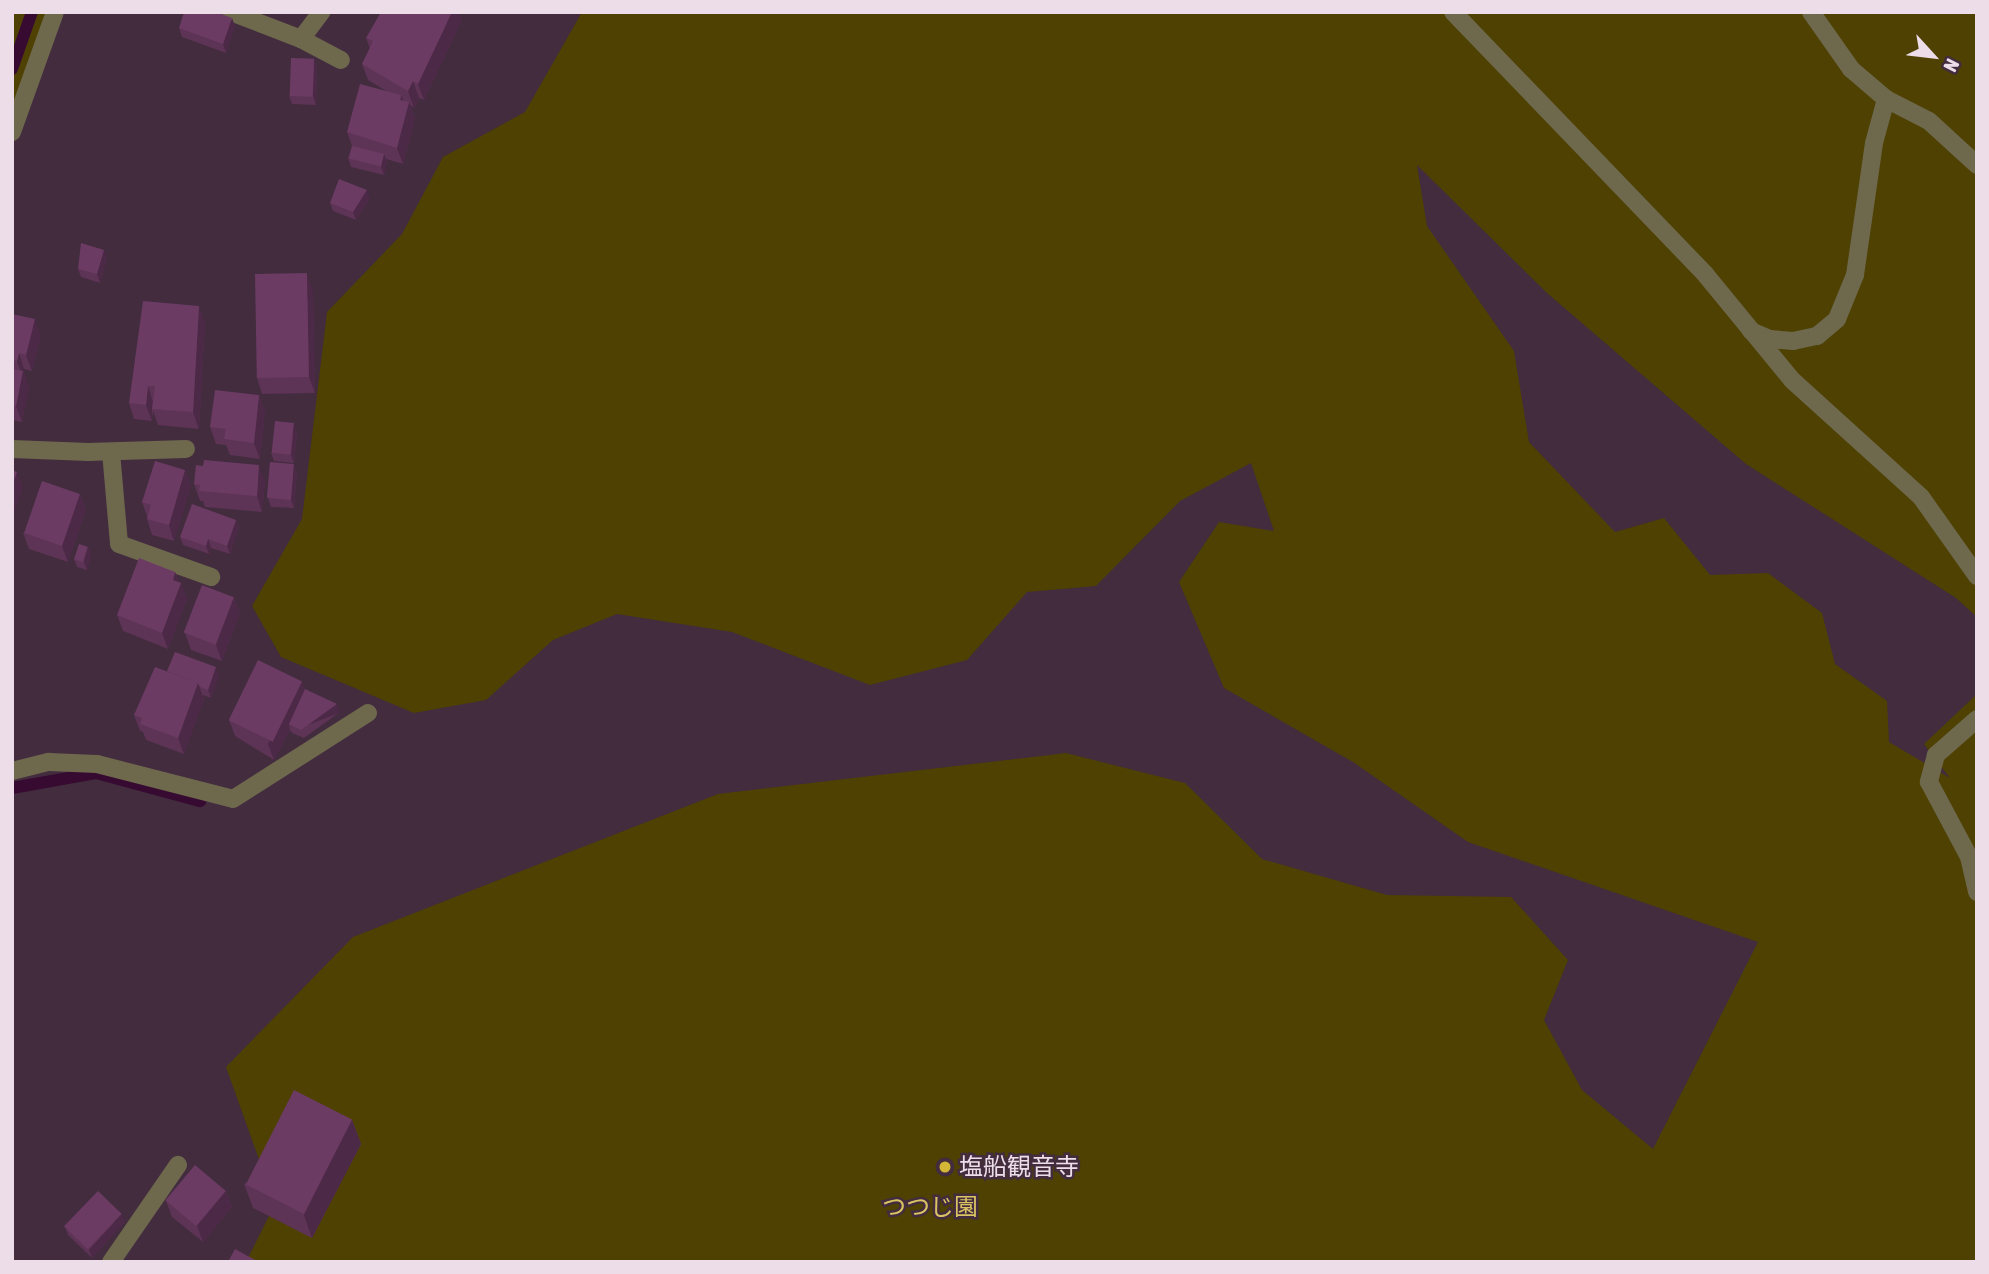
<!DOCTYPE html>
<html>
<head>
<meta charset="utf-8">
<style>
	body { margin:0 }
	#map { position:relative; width:1989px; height:1274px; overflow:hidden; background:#422c3e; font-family:"Asap Condensed","Noto Sans JP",sans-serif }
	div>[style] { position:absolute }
	.green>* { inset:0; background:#4e4102 }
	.stream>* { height:12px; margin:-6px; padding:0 6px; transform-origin:6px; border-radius:6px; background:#370a32 }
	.minor>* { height:18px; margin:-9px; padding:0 9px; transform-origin:9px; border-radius:9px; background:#6e684d }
	.wall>* { inset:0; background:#5d3356 }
	.shaded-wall>* { inset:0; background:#4c2946; transform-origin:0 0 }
	.building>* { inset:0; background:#6c3b64; transform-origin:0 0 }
	.dots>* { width:19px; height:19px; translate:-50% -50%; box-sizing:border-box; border:4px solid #422c3e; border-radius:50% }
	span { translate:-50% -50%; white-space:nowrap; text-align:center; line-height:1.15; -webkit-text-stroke:5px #422c3e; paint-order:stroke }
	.poi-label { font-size:24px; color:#ecdde9 }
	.left { translate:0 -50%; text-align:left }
	.park-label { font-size:24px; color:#dac362 }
	.frame { position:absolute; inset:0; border:14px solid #ecdde9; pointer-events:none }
	.north { position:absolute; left:1898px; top:21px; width:70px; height:70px; -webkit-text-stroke:5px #422c3e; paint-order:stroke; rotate:117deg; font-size:19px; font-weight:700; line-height:28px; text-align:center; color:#ecdde9 }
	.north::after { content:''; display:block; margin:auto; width:24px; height:32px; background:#ecdde9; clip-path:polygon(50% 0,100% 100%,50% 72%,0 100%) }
</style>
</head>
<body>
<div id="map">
	<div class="green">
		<div style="clip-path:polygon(12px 12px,51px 12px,12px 109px)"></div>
		<div style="clip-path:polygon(582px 12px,1977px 12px,1977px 617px,1956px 598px,1746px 464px,1547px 293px,1417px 165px,1427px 226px,1514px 351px,1529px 442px,1615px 532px,1664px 518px,1710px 575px,1768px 573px,1822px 613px,1835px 664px,1887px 701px,1889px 742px,1950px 778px,1924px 744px,1977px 694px,1977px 1262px,246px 1262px,275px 1204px,226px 1067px,353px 937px,718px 794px,1066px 753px,1185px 783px,1262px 859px,1387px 895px,1511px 897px,1568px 960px,1544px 1020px,1582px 1090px,1653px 1149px,1758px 942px,1468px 842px,1353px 762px,1224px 688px,1179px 582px,1219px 522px,1274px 531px,1251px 463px,1180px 501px,1096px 586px,1027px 592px,967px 660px,870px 685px,732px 632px,617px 614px,553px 640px,486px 700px,414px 713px,281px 657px,252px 606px,302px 519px,327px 312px,402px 234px,443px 157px,525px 112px)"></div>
	</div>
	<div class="stream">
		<div style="left:12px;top:69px;width:60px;rotate:-70.7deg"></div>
		<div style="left:12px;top:788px;width:85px;rotate:-10.1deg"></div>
		<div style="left:96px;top:773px;width:108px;rotate:15.1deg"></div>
	</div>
	<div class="minor">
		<div style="left:231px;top:12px;width:75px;rotate:21.1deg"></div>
		<div style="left:301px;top:39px;width:34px;rotate:-53deg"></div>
		<div style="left:1453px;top:12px;width:364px;rotate:46.1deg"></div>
		<div style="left:1705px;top:274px;width:137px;rotate:50.6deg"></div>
		<div style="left:1792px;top:380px;width:174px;rotate:42.2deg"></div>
		<div style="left:1921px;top:497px;width:97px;rotate:54.7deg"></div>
		<div style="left:1811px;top:12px;width:70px;rotate:54.9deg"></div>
		<div style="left:1851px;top:69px;width:46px;rotate:40.6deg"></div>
		<div style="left:1886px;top:99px;width:48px;rotate:27.1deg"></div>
		<div style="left:1929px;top:121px;width:65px;rotate:42.5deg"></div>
		<div style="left:301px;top:39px;width:45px;rotate:27.7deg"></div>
		<div style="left:12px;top:132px;width:127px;rotate:-70.3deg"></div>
		<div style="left:1751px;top:331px;width:21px;rotate:23deg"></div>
		<div style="left:1770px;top:339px;width:23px;rotate:5deg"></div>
		<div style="left:1793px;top:341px;width:25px;rotate:-12deg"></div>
		<div style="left:1817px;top:336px;width:26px;rotate:-40deg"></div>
		<div style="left:1837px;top:319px;width:48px;rotate:-67.8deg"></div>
		<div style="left:1855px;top:275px;width:133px;rotate:-81.8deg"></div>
		<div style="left:1874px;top:143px;width:46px;rotate:-74.7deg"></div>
		<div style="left:12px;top:449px;width:76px;rotate:2.3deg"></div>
		<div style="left:88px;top:452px;width:98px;rotate:-1.8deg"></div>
		<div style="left:111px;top:452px;width:92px;rotate:85deg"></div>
		<div style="left:119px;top:544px;width:98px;rotate:19.7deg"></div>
		<div style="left:1977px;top:719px;width:55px;rotate:138.7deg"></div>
		<div style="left:1936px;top:755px;width:28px;rotate:105deg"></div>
		<div style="left:1929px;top:782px;width:85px;rotate:61.9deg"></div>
		<div style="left:1969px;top:857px;width:36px;rotate:77deg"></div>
		<div style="left:12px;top:771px;width:38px;rotate:-14deg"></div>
		<div style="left:49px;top:762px;width:48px;rotate:2.4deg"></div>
		<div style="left:97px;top:764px;width:140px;rotate:14.4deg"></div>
		<div style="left:233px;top:799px;width:160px;rotate:-32.5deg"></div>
		<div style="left:111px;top:1262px;width:118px;rotate:-55.4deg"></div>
	</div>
	<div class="wall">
		<div style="clip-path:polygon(462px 20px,424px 100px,419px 98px,414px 108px,410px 105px,415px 118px,403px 164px,386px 159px,387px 162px,384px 175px,351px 167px,348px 158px,352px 146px,347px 132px,386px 91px,368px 80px,362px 64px,370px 49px,366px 38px)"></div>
		<div style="clip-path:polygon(235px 26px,226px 53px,182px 37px,179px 28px)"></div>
		<div style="clip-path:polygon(314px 59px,317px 68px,316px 105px,292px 104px,289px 96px)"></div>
		<div style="clip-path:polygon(370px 198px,356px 220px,333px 211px,330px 203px)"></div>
		<div style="clip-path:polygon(107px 258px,100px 283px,81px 277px,78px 269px)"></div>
		<div style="clip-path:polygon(313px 290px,315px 393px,262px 394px,257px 378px)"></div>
		<div style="clip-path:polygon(199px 306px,205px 323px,199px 429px,158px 425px,153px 411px,152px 421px,134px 419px,129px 403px)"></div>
		<div style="clip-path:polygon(12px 314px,41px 335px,32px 371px,24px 369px,24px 373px,29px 387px,22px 422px,12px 420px)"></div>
		<div style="clip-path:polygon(259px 395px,265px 412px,260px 459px,230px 455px,226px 445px,216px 444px,210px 427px)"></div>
		<div style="clip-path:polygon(297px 431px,294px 463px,274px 461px,271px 453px)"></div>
		<div style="clip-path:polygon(185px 470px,191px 486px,174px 541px,152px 535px,147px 519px,147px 516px,142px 502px)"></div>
		<div style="clip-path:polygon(297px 472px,294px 508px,271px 507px,268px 498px)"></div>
		<div style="clip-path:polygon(265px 481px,262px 512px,205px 507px,203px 501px,200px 501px,194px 484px)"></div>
		<div style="clip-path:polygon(80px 494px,86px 510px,68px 562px,29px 549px,23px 533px)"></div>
		<div style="clip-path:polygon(236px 520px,239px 528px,230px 554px,211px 548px,209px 554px,183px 545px,180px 537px)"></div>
		<div style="clip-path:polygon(88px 547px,91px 556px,87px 570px,77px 567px,74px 559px)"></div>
		<div style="clip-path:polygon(175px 572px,179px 582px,181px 583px,187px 599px,168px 649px,123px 631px,117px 615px)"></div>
		<div style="clip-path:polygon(234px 597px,240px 613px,222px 661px,191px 650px,185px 633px)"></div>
		<div style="clip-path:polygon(167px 671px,219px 676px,211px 698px,203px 695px,204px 699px,184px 754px,146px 740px,143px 732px,140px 731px,134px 715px)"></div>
		<div style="clip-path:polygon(305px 689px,340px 712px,304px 738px,292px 733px,290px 730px,274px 760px,235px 736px,229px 720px)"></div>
		<div style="clip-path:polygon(352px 1120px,361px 1144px,312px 1238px,253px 1208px,244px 1184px)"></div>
		<div style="clip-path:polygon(226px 1191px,232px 1207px,203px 1242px,172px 1217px,166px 1201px)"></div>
		<div style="clip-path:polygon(125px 1222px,92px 1258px,68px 1235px,65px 1227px)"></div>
	</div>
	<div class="shaded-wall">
		<div style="clip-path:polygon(452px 12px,459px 12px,462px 20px,424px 100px,418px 84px)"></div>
		<div style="clip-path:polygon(232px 18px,235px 26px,226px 53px,223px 44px)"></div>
		<div style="clip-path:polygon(314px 59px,317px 68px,316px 105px,313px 96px)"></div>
		<div style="clip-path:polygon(413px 81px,419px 98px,414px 108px,408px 91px)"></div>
		<div style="clip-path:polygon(401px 95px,407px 110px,409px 102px,415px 118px,403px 164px,397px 148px)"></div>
		<div style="clip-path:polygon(384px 154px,387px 162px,384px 175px,381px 167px)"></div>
		<div style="clip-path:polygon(367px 190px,370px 198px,356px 220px,353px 212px)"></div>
		<div style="clip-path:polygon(104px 250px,107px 258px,100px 283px,97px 274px)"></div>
		<div style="clip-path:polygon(307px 273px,313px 290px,315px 393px,309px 377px)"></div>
		<div style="clip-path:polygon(199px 306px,205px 323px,199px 429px,193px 412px)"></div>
		<div style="clip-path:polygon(35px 319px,41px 335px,32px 371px,26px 355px)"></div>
		<div style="clip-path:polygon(19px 353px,24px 369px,24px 373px,29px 387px,22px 422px,16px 406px,22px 375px,17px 361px)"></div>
		<div style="clip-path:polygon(148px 386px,153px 402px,152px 409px,152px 421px,146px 405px)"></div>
		<div style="clip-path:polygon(259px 395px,265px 412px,260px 459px,254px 443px)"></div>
		<div style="clip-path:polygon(294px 423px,297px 431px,294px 463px,291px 455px)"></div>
		<div style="clip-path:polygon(294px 464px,297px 472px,294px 508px,291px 500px)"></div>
		<div style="clip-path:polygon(259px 465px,265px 481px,262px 512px,257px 496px)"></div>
		<div style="clip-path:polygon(185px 470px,191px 486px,174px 541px,169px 525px)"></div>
		<div style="clip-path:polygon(17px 472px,23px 488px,12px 518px,12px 486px)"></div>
		<div style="clip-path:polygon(80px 494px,86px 510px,68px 562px,62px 546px)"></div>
		<div style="clip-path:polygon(236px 520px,239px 528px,230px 554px,227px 546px)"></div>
		<div style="clip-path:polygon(208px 539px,211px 548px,209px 554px,206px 546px)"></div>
		<div style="clip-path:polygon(88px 547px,91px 556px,87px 570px,84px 562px)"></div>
		<div style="clip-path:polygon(175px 572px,180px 585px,181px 583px,187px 599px,168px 649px,162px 633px)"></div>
		<div style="clip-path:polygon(234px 597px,240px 613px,222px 661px,216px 645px)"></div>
		<div style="clip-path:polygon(216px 667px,219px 676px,211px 698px,208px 690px)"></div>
		<div style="clip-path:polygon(302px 681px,308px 697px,289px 724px,290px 730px,274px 760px,268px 744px)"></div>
		<div style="clip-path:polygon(198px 683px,204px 699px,184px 754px,178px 738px)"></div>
		<div style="left:337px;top:704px;width:9px;height:44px;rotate:69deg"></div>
		<div style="clip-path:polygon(352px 1120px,361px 1144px,312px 1238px,304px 1215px)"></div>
		<div style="clip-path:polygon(226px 1191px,232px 1207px,203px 1242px,197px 1226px)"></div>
		<div style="clip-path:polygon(122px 1214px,125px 1222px,92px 1258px,89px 1250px)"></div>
	</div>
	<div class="building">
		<div style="clip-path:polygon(184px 12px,216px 12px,232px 18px,223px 44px,179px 28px)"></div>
		<div style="clip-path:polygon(381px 12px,452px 12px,418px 84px,413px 81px,408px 91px,362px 64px,373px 41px,366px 38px)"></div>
		<div style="left:291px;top:58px;width:23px;height:38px;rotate:2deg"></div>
		<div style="clip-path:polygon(360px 84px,401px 95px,400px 100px,409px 102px,397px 148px,347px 132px)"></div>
		<div style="left:352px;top:146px;width:33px;height:13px;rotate:14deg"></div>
		<div style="clip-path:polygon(339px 179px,367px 190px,353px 212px,330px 203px)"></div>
		<div style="clip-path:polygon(81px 243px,104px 250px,97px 274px,78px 269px)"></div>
		<div style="left:307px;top:273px;width:104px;height:52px;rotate:89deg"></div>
		<div style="clip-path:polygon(143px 301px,199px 306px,193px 412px,152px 409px,155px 386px,148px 386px,146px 405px,129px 403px)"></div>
		<div style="clip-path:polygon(12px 314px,35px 319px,26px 355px,19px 353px,17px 361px,12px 360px)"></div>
		<div style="clip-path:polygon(12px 369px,23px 371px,16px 406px,12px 405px)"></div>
		<div style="clip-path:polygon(215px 390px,259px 395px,254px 443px,224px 439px,226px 429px,210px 427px)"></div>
		<div style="left:275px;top:421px;width:19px;height:32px;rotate:6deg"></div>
		<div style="clip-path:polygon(204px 460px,259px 465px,257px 496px,199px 491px,200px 485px,194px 484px,196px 465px,203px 466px)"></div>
		<div style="clip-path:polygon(155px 461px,185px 470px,169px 525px,147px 519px,151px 505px,142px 502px)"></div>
		<div style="left:270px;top:462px;width:24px;height:36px;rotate:5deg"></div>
		<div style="clip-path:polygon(12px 470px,17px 472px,12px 486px)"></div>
		<div style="left:42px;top:481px;width:40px;height:55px;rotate:19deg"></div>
		<div style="clip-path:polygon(192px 504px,236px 520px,227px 546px,208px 539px,206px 546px,180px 537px)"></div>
		<div style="left:79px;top:544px;width:9px;height:16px;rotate:18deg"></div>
		<div style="clip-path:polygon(139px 558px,175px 572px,173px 580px,181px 583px,162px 633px,117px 615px)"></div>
		<div style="left:202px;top:585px;width:34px;height:51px;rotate:21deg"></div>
		<div style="clip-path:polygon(175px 652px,216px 667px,208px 690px,200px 687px,198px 683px,167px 671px)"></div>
		<div style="left:258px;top:660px;width:49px;height:67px;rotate:26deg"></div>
		<div style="clip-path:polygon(155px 667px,198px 683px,178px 738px,140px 724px,142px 718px,134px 715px)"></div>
		<div style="clip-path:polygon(305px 689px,337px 704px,301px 730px,289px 724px)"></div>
		<div style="left:294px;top:1090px;width:65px;height:106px;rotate:27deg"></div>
		<div style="left:195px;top:1165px;width:40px;height:46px;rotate:40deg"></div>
		<div style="left:98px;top:1191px;width:33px;height:49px;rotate:44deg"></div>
		<div style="clip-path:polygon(235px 1249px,259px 1262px,228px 1262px)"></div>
	</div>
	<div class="dots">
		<div style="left:945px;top:1167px;background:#d3b635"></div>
	</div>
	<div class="poi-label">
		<span class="left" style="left:959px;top:1167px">塩船観音寺</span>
	</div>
	<div class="park-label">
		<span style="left:930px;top:1207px">つつじ園</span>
	</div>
	<div class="frame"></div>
	<div class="north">N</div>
</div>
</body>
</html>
